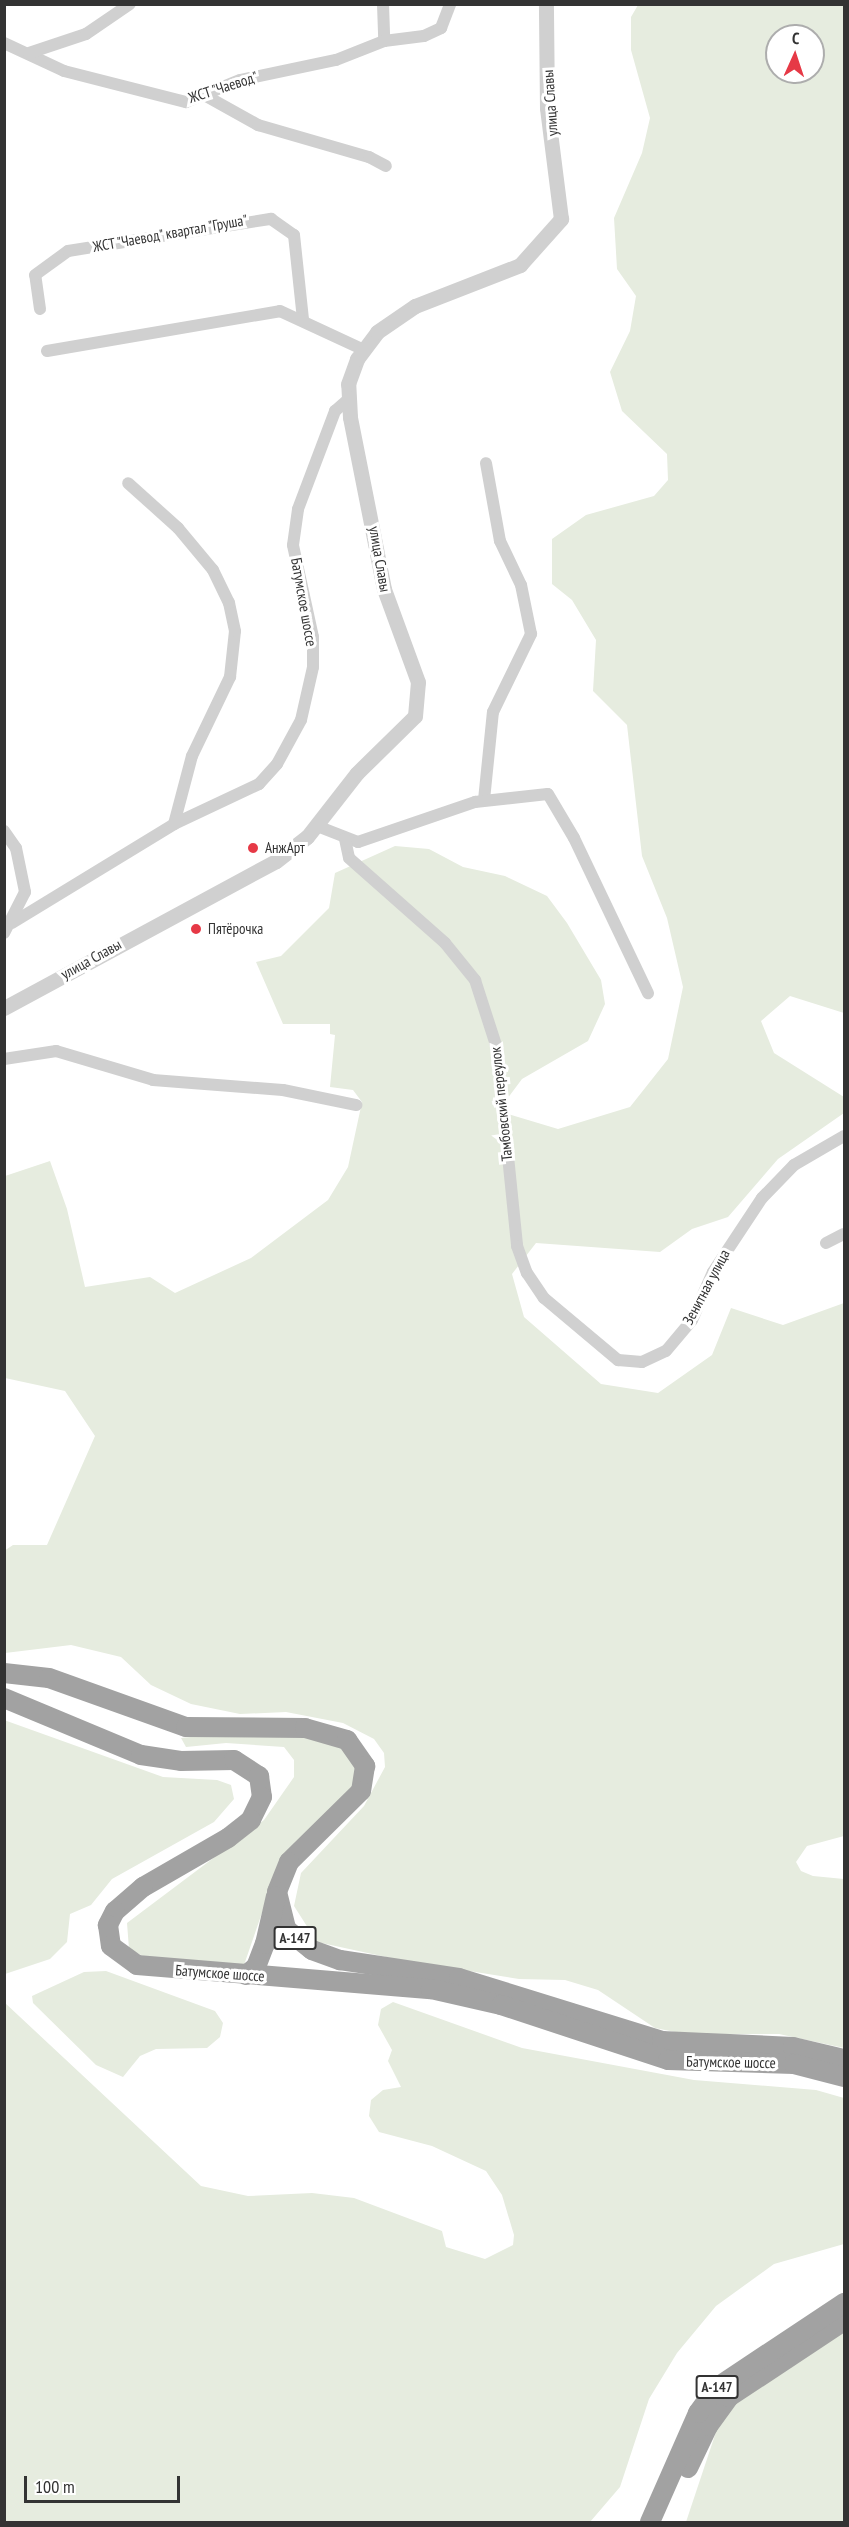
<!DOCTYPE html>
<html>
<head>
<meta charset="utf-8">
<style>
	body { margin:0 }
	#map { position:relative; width:849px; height:2527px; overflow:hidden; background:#fff; font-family:"PT Sans Narrow",sans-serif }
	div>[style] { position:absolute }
	.green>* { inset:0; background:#e6ecdf }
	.minor>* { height:12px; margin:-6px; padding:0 6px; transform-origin:6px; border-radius:6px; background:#d0d0d0 }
	.tertiary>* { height:15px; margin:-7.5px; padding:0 7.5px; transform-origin:7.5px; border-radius:7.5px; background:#d0d0d0 }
	.trunk>* { height:20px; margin:-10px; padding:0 10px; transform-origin:10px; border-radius:10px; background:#a2a2a2 }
	.dots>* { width:16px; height:16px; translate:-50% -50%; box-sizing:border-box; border:3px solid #fff; border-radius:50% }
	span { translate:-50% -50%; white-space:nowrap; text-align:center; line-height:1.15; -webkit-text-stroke:6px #fff; paint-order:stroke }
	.shield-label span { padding:2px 4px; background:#fff; border:2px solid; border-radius:4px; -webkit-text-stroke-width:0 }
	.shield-label { font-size:14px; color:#333; font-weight:700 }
	.street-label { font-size:15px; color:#333 }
	.poi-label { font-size:15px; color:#333 }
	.left { translate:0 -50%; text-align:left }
	.frame { position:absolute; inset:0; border:6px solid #333; pointer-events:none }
	.north { position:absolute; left:765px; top:24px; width:60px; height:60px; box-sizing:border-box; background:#fff; border:2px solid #adadad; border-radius:50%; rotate:3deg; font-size:16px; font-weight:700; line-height:24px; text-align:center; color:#333 }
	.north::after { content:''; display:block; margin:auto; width:21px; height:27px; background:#e63946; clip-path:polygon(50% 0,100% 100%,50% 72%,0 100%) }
	.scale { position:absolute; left:24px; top:2476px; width:156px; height:27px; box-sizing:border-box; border:3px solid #333; border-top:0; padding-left:8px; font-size:18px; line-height:21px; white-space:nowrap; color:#333; -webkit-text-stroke:4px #fff; paint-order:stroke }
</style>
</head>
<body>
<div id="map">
	<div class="green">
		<div style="clip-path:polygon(evenodd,638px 5px,844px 5px,844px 1013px,790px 996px,761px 1021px,774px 1053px,844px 1097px,844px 1113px,778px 1159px,728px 1217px,692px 1229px,660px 1252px,536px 1243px,512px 1274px,524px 1317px,601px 1384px,658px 1393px,712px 1355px,731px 1308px,783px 1325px,844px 1303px,844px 1836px,807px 1846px,796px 1862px,801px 1871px,813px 1876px,844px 1879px,844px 2048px,779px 2034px,685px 2034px,655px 2028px,598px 1990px,565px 1980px,519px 1979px,400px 1960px,317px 1942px,294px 1906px,301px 1873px,364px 1806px,385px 1767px,384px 1753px,374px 1739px,343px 1723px,286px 1712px,240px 1714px,191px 1704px,151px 1685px,121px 1657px,71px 1645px,5px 1653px,4px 1551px,13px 1545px,47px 1545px,95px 1436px,65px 1391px,5px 1378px,5px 1176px,50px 1161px,67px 1209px,85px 1287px,150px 1277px,175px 1293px,251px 1258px,328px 1200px,348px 1167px,362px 1102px,353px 1090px,330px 1087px,335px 1035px,330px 1034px,330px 1024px,283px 1024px,256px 962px,281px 956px,329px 908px,335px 873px,395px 846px,429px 849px,463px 867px,505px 876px,547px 896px,567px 923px,601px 980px,605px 1004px,588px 1041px,522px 1079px,498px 1111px,558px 1129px,630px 1107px,668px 1059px,683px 987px,667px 918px,642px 856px,627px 725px,593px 691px,596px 640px,572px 600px,552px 584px,552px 539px,586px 515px,654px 496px,668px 480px,667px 454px,622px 411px,610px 372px,630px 331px,636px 296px,617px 269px,614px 218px,642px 153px,650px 118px,631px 50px,631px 17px,638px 5px,777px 36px,813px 36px,813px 72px,777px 72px,777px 36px)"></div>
		<div style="clip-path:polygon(4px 1720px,163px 1777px,217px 1780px,231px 1785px,234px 1799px,214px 1822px,112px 1879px,91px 1905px,70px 1914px,67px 1942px,50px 1959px,5px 1974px)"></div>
		<div style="clip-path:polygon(242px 1731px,333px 1739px,355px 1757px,357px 1784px,275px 1875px,244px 1965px,145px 1957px,129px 1949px,127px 1923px,264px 1820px,294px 1777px,294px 1760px,284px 1747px,226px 1743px,186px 1747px,181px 1738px)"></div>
		<div style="clip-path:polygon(106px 1971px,215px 2011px,223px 2023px,220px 2037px,207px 2048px,156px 2049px,140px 2056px,123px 2077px,96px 2065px,33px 2003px,32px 1996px,84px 1972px)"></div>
		<div style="clip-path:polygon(4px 2002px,201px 2186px,248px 2196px,312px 2193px,354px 2198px,442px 2231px,446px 2247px,485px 2259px,513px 2245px,514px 2235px,502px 2195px,486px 2171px,432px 2146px,379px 2132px,369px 2116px,371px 2100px,383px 2090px,401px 2087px,388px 2061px,392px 2050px,378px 2025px,381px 2009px,393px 2002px,522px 2048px,694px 2080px,816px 2090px,844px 2098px,844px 2244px,774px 2264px,716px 2306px,677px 2353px,649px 2399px,620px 2487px,590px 2522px,5px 2522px)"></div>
		<div style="clip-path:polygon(844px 2329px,844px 2522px,686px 2522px,717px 2429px,735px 2399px)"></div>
	</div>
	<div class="minor">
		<div style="left:383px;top:4px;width:37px;rotate:88deg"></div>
		<div style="left:4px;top:43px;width:66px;rotate:25deg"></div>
		<div style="left:64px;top:71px;width:126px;rotate:14.3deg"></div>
		<div style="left:186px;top:102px;width:58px;rotate:-22.2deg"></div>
		<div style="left:240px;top:80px;width:98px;rotate:-11.8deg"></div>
		<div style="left:336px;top:60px;width:52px;rotate:-21.6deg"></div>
		<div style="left:384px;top:41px;width:40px;rotate:-7.1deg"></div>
		<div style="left:424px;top:36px;width:19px;rotate:-25deg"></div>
		<div style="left:441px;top:28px;width:26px;rotate:-69deg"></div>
		<div style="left:29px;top:53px;width:60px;rotate:-18.4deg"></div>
		<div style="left:86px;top:34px;width:53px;rotate:-34.3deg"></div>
		<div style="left:206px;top:96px;width:60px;rotate:29.1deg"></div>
		<div style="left:258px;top:125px;width:116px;rotate:16.1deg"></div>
		<div style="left:369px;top:157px;width:19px;rotate:28deg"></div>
		<div style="left:40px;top:309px;width:34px;rotate:-98deg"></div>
		<div style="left:35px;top:275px;width:41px;rotate:-36deg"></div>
		<div style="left:68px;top:251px;width:206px;rotate:-9deg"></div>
		<div style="left:271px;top:219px;width:28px;rotate:35deg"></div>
		<div style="left:294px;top:235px;width:84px;rotate:83.9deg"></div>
		<div style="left:47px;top:351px;width:236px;rotate:-9.7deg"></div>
		<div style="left:280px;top:311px;width:93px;rotate:24.9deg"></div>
		<div style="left:484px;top:800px;width:88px;rotate:-84.2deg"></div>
		<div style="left:493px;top:712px;width:87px;rotate:-64deg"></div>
		<div style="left:531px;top:634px;width:50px;rotate:-101.5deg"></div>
		<div style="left:521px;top:585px;width:49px;rotate:-115.5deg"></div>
		<div style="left:500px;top:541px;width:79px;rotate:-100.2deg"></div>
		<div style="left:174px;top:824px;width:94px;rotate:-25.2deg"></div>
		<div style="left:259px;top:784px;width:27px;rotate:-48deg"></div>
		<div style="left:277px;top:764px;width:50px;rotate:-61.4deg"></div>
		<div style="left:301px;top:720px;width:54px;rotate:-77.2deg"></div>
		<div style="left:313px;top:667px;width:30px;rotate:-90deg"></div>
		<div style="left:313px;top:637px;width:94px;rotate:-102.3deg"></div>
		<div style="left:293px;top:545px;width:36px;rotate:-82deg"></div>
		<div style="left:298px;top:509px;width:105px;rotate:-69.3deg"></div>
		<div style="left:335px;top:411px;width:20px;rotate:-41deg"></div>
		<div style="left:317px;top:826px;width:44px;rotate:21.3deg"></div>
		<div style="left:358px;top:842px;width:124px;rotate:-18.9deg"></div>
		<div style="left:475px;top:802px;width:73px;rotate:-6.3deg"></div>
		<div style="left:548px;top:794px;width:51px;rotate:59.4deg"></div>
		<div style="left:574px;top:838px;width:172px;rotate:64.5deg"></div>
		<div style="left:4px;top:831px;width:21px;rotate:55deg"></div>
		<div style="left:16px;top:848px;width:45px;rotate:78.4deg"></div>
		<div style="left:25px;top:892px;width:46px;rotate:117.1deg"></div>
		<div style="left:345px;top:839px;width:19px;rotate:78deg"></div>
		<div style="left:349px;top:858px;width:128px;rotate:41.5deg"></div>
		<div style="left:445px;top:943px;width:48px;rotate:51deg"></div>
		<div style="left:475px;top:980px;width:71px;rotate:72.1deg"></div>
		<div style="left:497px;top:1048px;width:199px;rotate:84.2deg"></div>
		<div style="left:517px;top:1246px;width:29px;rotate:70deg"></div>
		<div style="left:527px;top:1273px;width:30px;rotate:56deg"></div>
		<div style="left:544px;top:1298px;width:97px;rotate:40deg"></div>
		<div style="left:618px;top:1360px;width:24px;rotate:5deg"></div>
		<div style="left:642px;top:1362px;width:26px;rotate:-25deg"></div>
		<div style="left:666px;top:1351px;width:40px;rotate:-50deg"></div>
		<div style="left:692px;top:1320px;width:52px;rotate:-66.4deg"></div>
		<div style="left:713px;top:1272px;width:89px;rotate:-56.5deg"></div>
		<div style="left:762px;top:1198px;width:46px;rotate:-45.9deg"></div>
		<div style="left:794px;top:1165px;width:58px;rotate:-30.1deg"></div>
		<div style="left:12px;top:923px;width:190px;rotate:-31.4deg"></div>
		<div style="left:174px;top:824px;width:70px;rotate:-75.2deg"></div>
		<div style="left:192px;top:756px;width:88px;rotate:-64.3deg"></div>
		<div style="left:230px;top:677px;width:46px;rotate:-83.8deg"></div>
		<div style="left:235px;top:631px;width:29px;rotate:-102deg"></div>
		<div style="left:229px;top:603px;width:37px;rotate:-116deg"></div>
		<div style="left:213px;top:570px;width:55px;rotate:-129.8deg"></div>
		<div style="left:178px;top:528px;width:67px;rotate:-138deg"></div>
		<div style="left:4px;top:1059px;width:53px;rotate:-8.7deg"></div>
		<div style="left:56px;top:1051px;width:101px;rotate:16.6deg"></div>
		<div style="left:153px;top:1080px;width:130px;rotate:4.4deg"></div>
		<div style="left:283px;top:1090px;width:75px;rotate:11.6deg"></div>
		<div style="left:826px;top:1243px;width:20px;rotate:-27deg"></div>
	</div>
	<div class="tertiary">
		<div style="left:4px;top:1008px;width:309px;rotate:-28.4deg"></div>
		<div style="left:276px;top:861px;width:39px;rotate:-38deg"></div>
		<div style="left:307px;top:837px;width:81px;rotate:-52deg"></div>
		<div style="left:357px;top:773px;width:81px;rotate:-44.5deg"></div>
		<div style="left:415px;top:716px;width:34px;rotate:-85deg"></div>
		<div style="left:418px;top:682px;width:99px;rotate:-110.1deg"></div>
		<div style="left:384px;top:589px;width:175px;rotate:-101.2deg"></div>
		<div style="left:350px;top:417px;width:33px;rotate:-93deg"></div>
		<div style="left:348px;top:384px;width:27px;rotate:-70deg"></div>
		<div style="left:357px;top:359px;width:34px;rotate:-53deg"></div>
		<div style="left:377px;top:332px;width:46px;rotate:-34.4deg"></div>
		<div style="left:415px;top:306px;width:113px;rotate:-21.3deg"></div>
		<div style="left:520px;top:265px;width:62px;rotate:-48.3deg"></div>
		<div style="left:561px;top:219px;width:112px;rotate:-97.2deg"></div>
		<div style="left:547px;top:108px;width:104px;rotate:-90.6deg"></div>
	</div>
	<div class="trunk">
		<div style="left:4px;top:1673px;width:45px;rotate:6.3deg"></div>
		<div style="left:49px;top:1678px;width:145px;rotate:19.7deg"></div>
		<div style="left:186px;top:1727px;width:119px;rotate:0.5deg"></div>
		<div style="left:305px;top:1728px;width:44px;rotate:15.9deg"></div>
		<div style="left:347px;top:1740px;width:32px;rotate:55deg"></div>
		<div style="left:365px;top:1766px;width:25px;rotate:99deg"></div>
		<div style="left:361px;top:1791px;width:101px;rotate:135.4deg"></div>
		<div style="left:289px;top:1862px;width:32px;rotate:112deg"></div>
		<div style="left:277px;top:1892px;width:38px;rotate:76deg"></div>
		<div style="left:286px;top:1929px;width:33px;rotate:39deg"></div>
		<div style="left:312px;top:1950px;width:30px;rotate:20deg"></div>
		<div style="left:340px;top:1960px;width:120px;rotate:8.6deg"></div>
		<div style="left:459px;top:1978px;width:213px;rotate:17.2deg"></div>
		<div style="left:662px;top:2041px;width:131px;rotate:2.6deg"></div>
		<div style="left:793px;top:2047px;width:52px;rotate:13.2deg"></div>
		<div style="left:4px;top:1698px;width:148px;rotate:22.6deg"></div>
		<div style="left:141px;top:1755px;width:40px;rotate:8.5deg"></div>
		<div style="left:181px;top:1761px;width:53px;rotate:-1.1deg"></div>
		<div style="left:234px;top:1760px;width:30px;rotate:33deg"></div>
		<div style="left:259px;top:1776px;width:21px;rotate:82deg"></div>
		<div style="left:262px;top:1797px;width:25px;rotate:116deg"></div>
		<div style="left:251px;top:1820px;width:29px;rotate:142deg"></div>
		<div style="left:228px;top:1838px;width:98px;rotate:150deg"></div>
		<div style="left:143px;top:1887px;width:37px;rotate:139deg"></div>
		<div style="left:115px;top:1911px;width:16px;rotate:117deg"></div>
		<div style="left:108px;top:1925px;width:21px;rotate:82deg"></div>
		<div style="left:111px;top:1946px;width:32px;rotate:36deg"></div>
		<div style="left:137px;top:1965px;width:295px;rotate:4.7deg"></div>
		<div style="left:431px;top:1989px;width:72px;rotate:12.9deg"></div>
		<div style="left:501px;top:2005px;width:176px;rotate:18.2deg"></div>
		<div style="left:668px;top:2060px;width:126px;rotate:1.8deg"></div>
		<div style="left:794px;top:2064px;width:52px;rotate:14.6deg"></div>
		<div style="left:246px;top:1975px;width:13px;rotate:-39deg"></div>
		<div style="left:256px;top:1967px;width:25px;rotate:-69deg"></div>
		<div style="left:265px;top:1944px;width:49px;rotate:-77.1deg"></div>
		<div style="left:688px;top:2468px;width:47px;rotate:-64.5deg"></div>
		<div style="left:708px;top:2426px;width:36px;rotate:-54deg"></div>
		<div style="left:729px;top:2397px;width:138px;rotate:-33.5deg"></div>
		<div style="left:650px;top:2522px;width:119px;rotate:-66.2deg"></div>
		<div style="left:698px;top:2413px;width:31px;rotate:-54deg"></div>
		<div style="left:716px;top:2388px;width:154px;rotate:-33.6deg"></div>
	</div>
	<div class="dots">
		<div style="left:253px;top:848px;background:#e63946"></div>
		<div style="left:196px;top:929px;background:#e63946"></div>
	</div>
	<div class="shield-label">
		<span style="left:295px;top:1938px">А-147</span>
		<span style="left:717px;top:2387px">А-147</span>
	</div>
	<div class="street-label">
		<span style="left:223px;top:87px;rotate:-18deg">ЖСТ "Чаевод"</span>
		<span style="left:550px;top:103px;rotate:-94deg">улица Славы</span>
		<span style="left:170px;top:233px;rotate:-10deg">ЖСТ "Чаевод" квартал "Груша"</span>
		<span style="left:380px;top:559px;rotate:80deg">улица Славы</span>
		<span style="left:304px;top:602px;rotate:80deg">Батумское шоссе</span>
		<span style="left:91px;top:959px;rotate:-29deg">улица Славы</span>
		<span style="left:501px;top:1104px;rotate:-96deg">Тамбовский переулок</span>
		<span style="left:706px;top:1287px;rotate:-62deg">Зенитная улица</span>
		<span style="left:220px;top:1973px;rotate:4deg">Батумское шоссе</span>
		<span style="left:731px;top:2062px;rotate:1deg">Батумское шоссе</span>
	</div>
	<div class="poi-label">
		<span class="left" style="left:265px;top:848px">АнжАрт</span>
		<span class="left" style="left:208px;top:929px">Пятёрочка</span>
	</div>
	<div class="frame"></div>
	<div class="north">С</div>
	<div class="scale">100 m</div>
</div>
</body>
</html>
